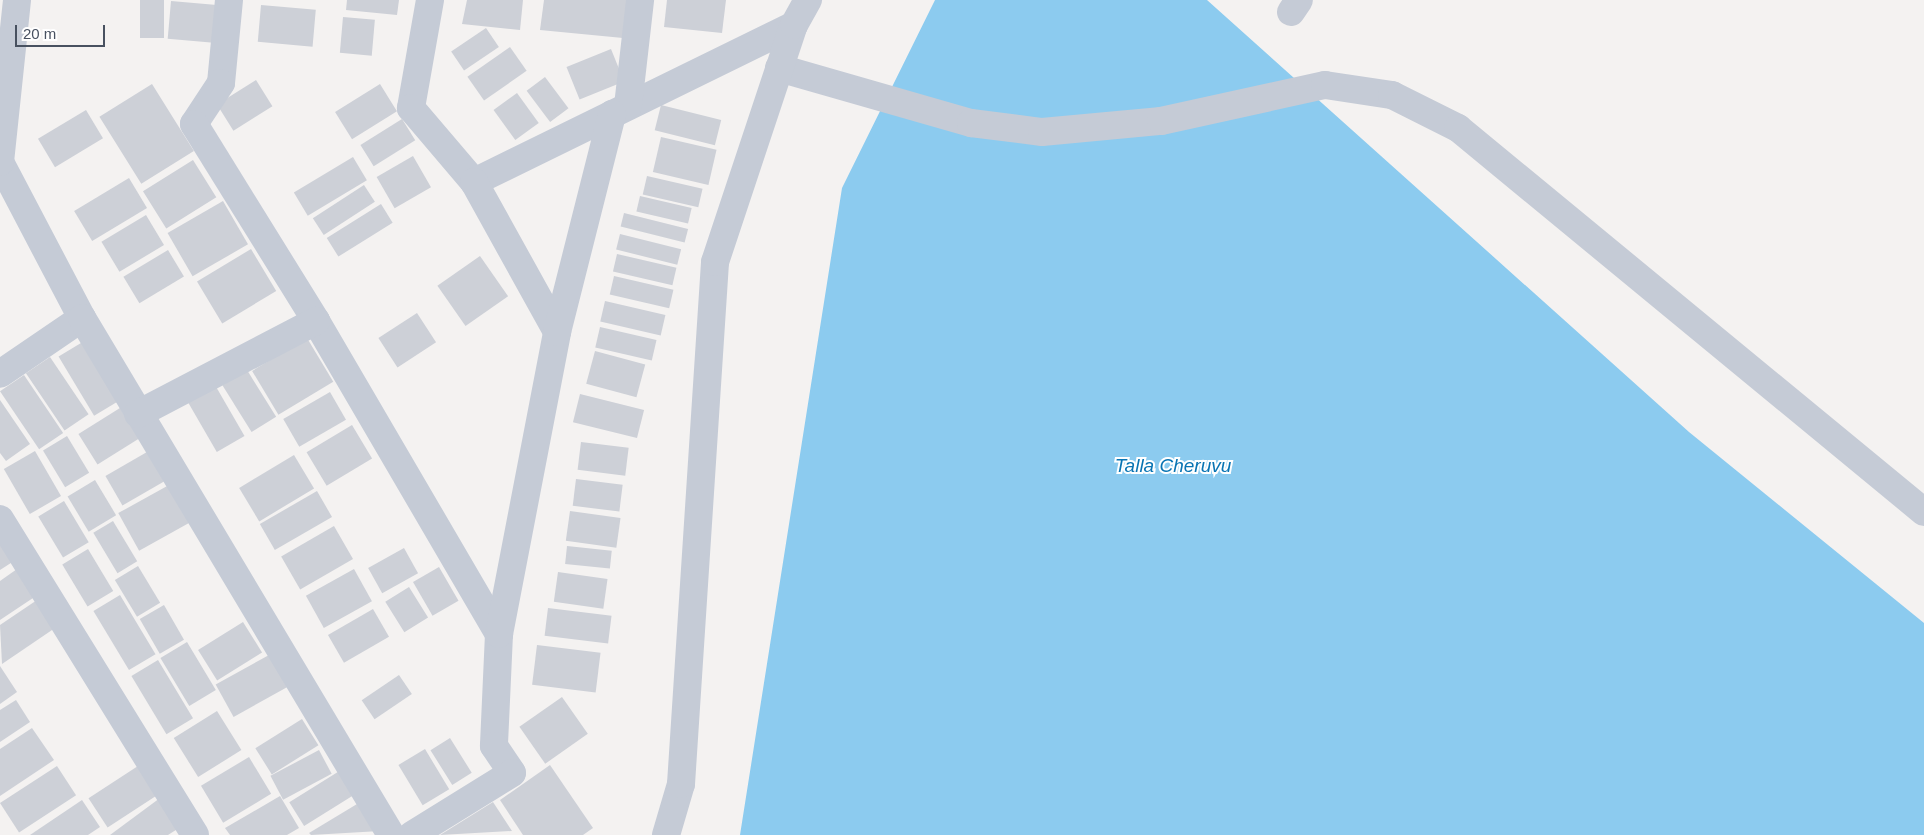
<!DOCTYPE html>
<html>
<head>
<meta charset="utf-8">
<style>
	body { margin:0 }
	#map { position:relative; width:1924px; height:835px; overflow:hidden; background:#f4f2f1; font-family:Helvetica,sans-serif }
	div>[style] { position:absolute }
	.water>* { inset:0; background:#8ccbef }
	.building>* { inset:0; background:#cdd0d7; transform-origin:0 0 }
	.minor>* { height:28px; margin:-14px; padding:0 14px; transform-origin:14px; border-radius:14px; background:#c5cbd6 }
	span { translate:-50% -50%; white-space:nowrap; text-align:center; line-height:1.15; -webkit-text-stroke:4px #fff; paint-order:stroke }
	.water-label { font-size:19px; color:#0974b3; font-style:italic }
	.scale { position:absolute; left:15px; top:25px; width:90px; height:22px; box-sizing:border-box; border:2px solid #485160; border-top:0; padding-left:6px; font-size:15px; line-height:18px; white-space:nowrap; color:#485160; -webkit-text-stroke:4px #fff; paint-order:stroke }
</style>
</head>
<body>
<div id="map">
	<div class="water">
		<div style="clip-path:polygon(935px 0,1207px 0,1689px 432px,1924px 623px,1924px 835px,740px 835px,842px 188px)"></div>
	</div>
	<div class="building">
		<div style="left:140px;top:0;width:24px;height:38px"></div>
		<div style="clip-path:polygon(347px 0,399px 0,397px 15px,346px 10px)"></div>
		<div style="clip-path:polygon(467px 0,523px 0,520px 30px,462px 24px)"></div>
		<div style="clip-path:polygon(544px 0,627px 0,623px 38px,540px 30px)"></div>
		<div style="clip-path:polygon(667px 0,726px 0,722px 33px,664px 27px)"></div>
		<div style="left:171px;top:1px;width:46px;height:38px;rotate:5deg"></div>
		<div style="left:261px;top:5px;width:55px;height:37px;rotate:5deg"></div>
		<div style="left:343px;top:17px;width:32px;height:36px;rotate:5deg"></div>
		<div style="left:486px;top:28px;width:23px;height:42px;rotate:56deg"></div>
		<div style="left:510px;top:47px;width:29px;height:52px;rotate:55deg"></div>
		<div style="left:611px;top:49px;width:35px;height:48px;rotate:68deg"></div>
		<div style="left:545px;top:77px;width:39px;height:23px;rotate:53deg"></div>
		<div style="left:256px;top:80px;width:31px;height:46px;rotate:58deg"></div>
		<div style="left:152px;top:84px;width:79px;height:62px;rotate:58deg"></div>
		<div style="left:380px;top:84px;width:32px;height:53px;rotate:58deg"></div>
		<div style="left:517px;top:93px;width:37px;height:29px;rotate:54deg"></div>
		<div style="left:661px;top:105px;width:62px;height:26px;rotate:14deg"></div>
		<div style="left:86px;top:110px;width:33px;height:56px;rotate:59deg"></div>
		<div style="left:402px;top:119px;width:25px;height:49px;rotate:58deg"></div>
		<div style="left:661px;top:137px;width:57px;height:36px;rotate:13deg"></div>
		<div style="left:413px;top:156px;width:36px;height:42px;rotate:60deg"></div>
		<div style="left:353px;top:157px;width:27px;height:69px;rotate:59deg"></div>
		<div style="left:193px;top:160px;width:44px;height:59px;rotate:58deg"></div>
		<div style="left:647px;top:176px;width:57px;height:19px;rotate:13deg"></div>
		<div style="left:129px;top:178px;width:35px;height:64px;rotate:59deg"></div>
		<div style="left:364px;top:185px;width:20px;height:61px;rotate:57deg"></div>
		<div style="left:640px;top:196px;width:53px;height:16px;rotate:13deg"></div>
		<div style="left:223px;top:201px;width:50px;height:64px;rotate:60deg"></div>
		<div style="left:381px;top:204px;width:22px;height:64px;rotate:58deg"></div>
		<div style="left:624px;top:213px;width:66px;height:14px;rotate:14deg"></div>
		<div style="left:146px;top:215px;width:35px;height:52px;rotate:59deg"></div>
		<div style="left:620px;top:234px;width:63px;height:16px;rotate:14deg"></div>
		<div style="left:251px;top:249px;width:49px;height:63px;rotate:59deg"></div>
		<div style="left:168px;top:250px;width:31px;height:52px;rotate:59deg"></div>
		<div style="left:617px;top:254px;width:61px;height:18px;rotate:13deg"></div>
		<div style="left:480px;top:256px;width:49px;height:52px;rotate:55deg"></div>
		<div style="left:614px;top:276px;width:61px;height:19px;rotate:13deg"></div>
		<div style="left:605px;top:301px;width:62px;height:21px;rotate:13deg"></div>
		<div style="left:417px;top:313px;width:35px;height:46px;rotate:57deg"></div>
		<div style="left:600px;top:327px;width:58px;height:21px;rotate:13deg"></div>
		<div style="left:307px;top:338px;width:51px;height:64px;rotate:59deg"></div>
		<div style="left:86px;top:340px;width:69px;height:32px;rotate:59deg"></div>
		<div style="left:595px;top:351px;width:52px;height:34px;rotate:15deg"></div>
		<div style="left:50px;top:357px;width:69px;height:29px;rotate:56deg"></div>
		<div style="left:247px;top:370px;width:55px;height:29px;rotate:58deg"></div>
		<div style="left:24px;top:375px;width:70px;height:29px;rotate:56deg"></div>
		<div style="left:215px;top:385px;width:59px;height:32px;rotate:60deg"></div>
		<div style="left:330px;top:392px;width:32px;height:54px;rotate:60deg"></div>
		<div style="left:580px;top:394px;width:66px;height:29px;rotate:14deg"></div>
		<div style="clip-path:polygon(0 400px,30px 444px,6px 461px,0 453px)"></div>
		<div style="left:120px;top:408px;width:36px;height:49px;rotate:58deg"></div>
		<div style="left:352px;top:425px;width:39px;height:53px;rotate:59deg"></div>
		<div style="left:67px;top:436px;width:43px;height:28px;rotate:59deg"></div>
		<div style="left:581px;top:442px;width:48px;height:28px;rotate:7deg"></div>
		<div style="left:35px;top:451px;width:52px;height:36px;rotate:60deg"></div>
		<div style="left:147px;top:452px;width:34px;height:48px;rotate:60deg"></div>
		<div style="left:294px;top:455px;width:39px;height:64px;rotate:59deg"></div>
		<div style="left:576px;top:479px;width:47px;height:27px;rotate:7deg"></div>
		<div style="left:95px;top:480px;width:41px;height:32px;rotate:59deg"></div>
		<div style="left:169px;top:485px;width:43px;height:58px;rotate:61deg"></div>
		<div style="left:317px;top:491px;width:30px;height:66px;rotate:60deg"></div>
		<div style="left:64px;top:501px;width:48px;height:30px;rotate:59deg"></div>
		<div style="left:570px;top:511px;width:51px;height:30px;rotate:8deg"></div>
		<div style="left:113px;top:521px;width:47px;height:23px;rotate:59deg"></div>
		<div style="left:334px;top:526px;width:38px;height:61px;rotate:60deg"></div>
		<div style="clip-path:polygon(0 541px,14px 561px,0 570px)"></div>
		<div style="left:567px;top:546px;width:45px;height:18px;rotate:6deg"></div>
		<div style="left:404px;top:548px;width:29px;height:41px;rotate:61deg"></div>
		<div style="left:88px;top:549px;width:49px;height:30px;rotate:59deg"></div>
		<div style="left:138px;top:566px;width:43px;height:27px;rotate:59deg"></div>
		<div style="left:439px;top:567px;width:39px;height:30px;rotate:60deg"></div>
		<div style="clip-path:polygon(17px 569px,36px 596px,0 620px,0 581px)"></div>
		<div style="left:354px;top:569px;width:37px;height:55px;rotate:61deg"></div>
		<div style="left:558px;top:572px;width:50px;height:30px;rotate:8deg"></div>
		<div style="left:409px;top:587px;width:36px;height:28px;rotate:58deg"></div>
		<div style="left:120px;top:595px;width:69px;height:31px;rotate:59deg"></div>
		<div style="clip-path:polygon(37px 600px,55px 628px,2px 664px,0 625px)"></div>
		<div style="left:164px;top:605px;width:40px;height:28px;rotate:60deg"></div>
		<div style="left:548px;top:608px;width:64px;height:28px;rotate:7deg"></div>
		<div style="left:373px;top:609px;width:32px;height:52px;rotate:60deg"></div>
		<div style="left:243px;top:622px;width:36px;height:53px;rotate:58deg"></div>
		<div style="left:187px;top:642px;width:56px;height:31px;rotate:59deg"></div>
		<div style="left:537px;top:645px;width:64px;height:40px;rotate:7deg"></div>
		<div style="left:269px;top:655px;width:37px;height:61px;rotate:61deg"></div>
		<div style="left:158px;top:660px;width:68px;height:31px;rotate:59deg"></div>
		<div style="clip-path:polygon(0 666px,17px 692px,0 704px)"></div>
		<div style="left:399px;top:675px;width:23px;height:45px;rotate:56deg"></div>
		<div style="left:562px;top:697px;width:45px;height:52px;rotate:55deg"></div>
		<div style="clip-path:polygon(16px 700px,30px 722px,0 742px,0 710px)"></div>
		<div style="left:217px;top:711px;width:46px;height:51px;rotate:58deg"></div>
		<div style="left:302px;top:719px;width:31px;height:55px;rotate:58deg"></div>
		<div style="clip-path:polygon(32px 728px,54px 760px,0 796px,0 749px)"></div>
		<div style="left:450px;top:738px;width:41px;height:23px;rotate:58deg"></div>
		<div style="left:425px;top:749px;width:47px;height:31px;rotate:59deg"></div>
		<div style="left:319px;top:750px;width:27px;height:55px;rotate:62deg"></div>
		<div style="left:249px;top:757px;width:43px;height:56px;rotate:59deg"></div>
		<div style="clip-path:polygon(550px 765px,593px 828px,583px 835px,523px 835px,500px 800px)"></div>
		<div style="left:57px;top:766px;width:35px;height:68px;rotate:57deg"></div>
		<div style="left:138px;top:766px;width:35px;height:59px;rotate:57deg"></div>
		<div style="left:341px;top:770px;width:28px;height:61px;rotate:58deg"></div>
		<div style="clip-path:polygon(280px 796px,299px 828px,287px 835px,230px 835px,225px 828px)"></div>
		<div style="clip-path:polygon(160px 798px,179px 828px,168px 835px,110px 835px)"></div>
		<div style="clip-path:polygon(82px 800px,100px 827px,88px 835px,30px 835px)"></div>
		<div style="clip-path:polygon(362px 801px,380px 831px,311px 835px,309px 833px)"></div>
		<div style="clip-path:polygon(493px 802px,512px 831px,440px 835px)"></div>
	</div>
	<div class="minor">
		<div style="left:229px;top:0;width:83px;rotate:95.5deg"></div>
		<div style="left:221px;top:83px;width:49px;rotate:123.4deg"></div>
		<div style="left:194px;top:124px;width:232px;rotate:58.2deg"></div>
		<div style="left:316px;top:321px;width:363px;rotate:59.7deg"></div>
		<div style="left:499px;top:634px;width:112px;rotate:92.6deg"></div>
		<div style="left:494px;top:746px;width:32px;rotate:56deg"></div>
		<div style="left:512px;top:773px;width:118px;rotate:148.2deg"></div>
		<div style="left:430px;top:0;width:110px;rotate:100deg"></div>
		<div style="left:411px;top:108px;width:97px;rotate:49.6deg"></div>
		<div style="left:474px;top:182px;width:356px;rotate:-26.1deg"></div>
		<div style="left:1291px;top:12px;width:14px;rotate:-56deg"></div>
		<div style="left:779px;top:68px;width:200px;rotate:16deg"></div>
		<div style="left:971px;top:123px;width:72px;rotate:7.2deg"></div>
		<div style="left:1042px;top:132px;width:120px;rotate:-5.3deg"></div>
		<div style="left:1161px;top:121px;width:168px;rotate:-12.4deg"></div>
		<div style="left:1325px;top:85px;width:68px;rotate:8.5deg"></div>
		<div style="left:1392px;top:95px;width:74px;rotate:26.6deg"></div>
		<div style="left:1458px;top:128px;width:604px;rotate:39.49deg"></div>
		<div style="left:628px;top:106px;width:107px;rotate:-83.5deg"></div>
		<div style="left:0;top:162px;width:176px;rotate:62.3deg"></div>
		<div style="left:82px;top:318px;width:99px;rotate:145.7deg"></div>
		<div style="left:0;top:162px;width:163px;rotate:-84deg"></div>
		<div style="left:474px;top:182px;width:171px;rotate:61deg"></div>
		<div style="left:82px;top:318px;width:602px;rotate:59.13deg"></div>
		<div style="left:138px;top:414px;width:201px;rotate:-27.6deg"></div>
		<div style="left:0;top:519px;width:371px;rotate:58.3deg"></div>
		<div style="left:499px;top:634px;width:308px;rotate:-79.1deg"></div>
		<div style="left:557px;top:332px;width:225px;rotate:-75.8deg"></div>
		<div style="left:666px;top:835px;width:53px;rotate:-73.6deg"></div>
		<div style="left:681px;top:784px;width:523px;rotate:-86.27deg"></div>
		<div style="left:715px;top:262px;width:250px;rotate:-71.6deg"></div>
		<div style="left:794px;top:25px;width:29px;rotate:-61deg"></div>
	</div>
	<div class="water-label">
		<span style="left:1173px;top:466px">Talla Cheruvu</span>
	</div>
	<div class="scale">20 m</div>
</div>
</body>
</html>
